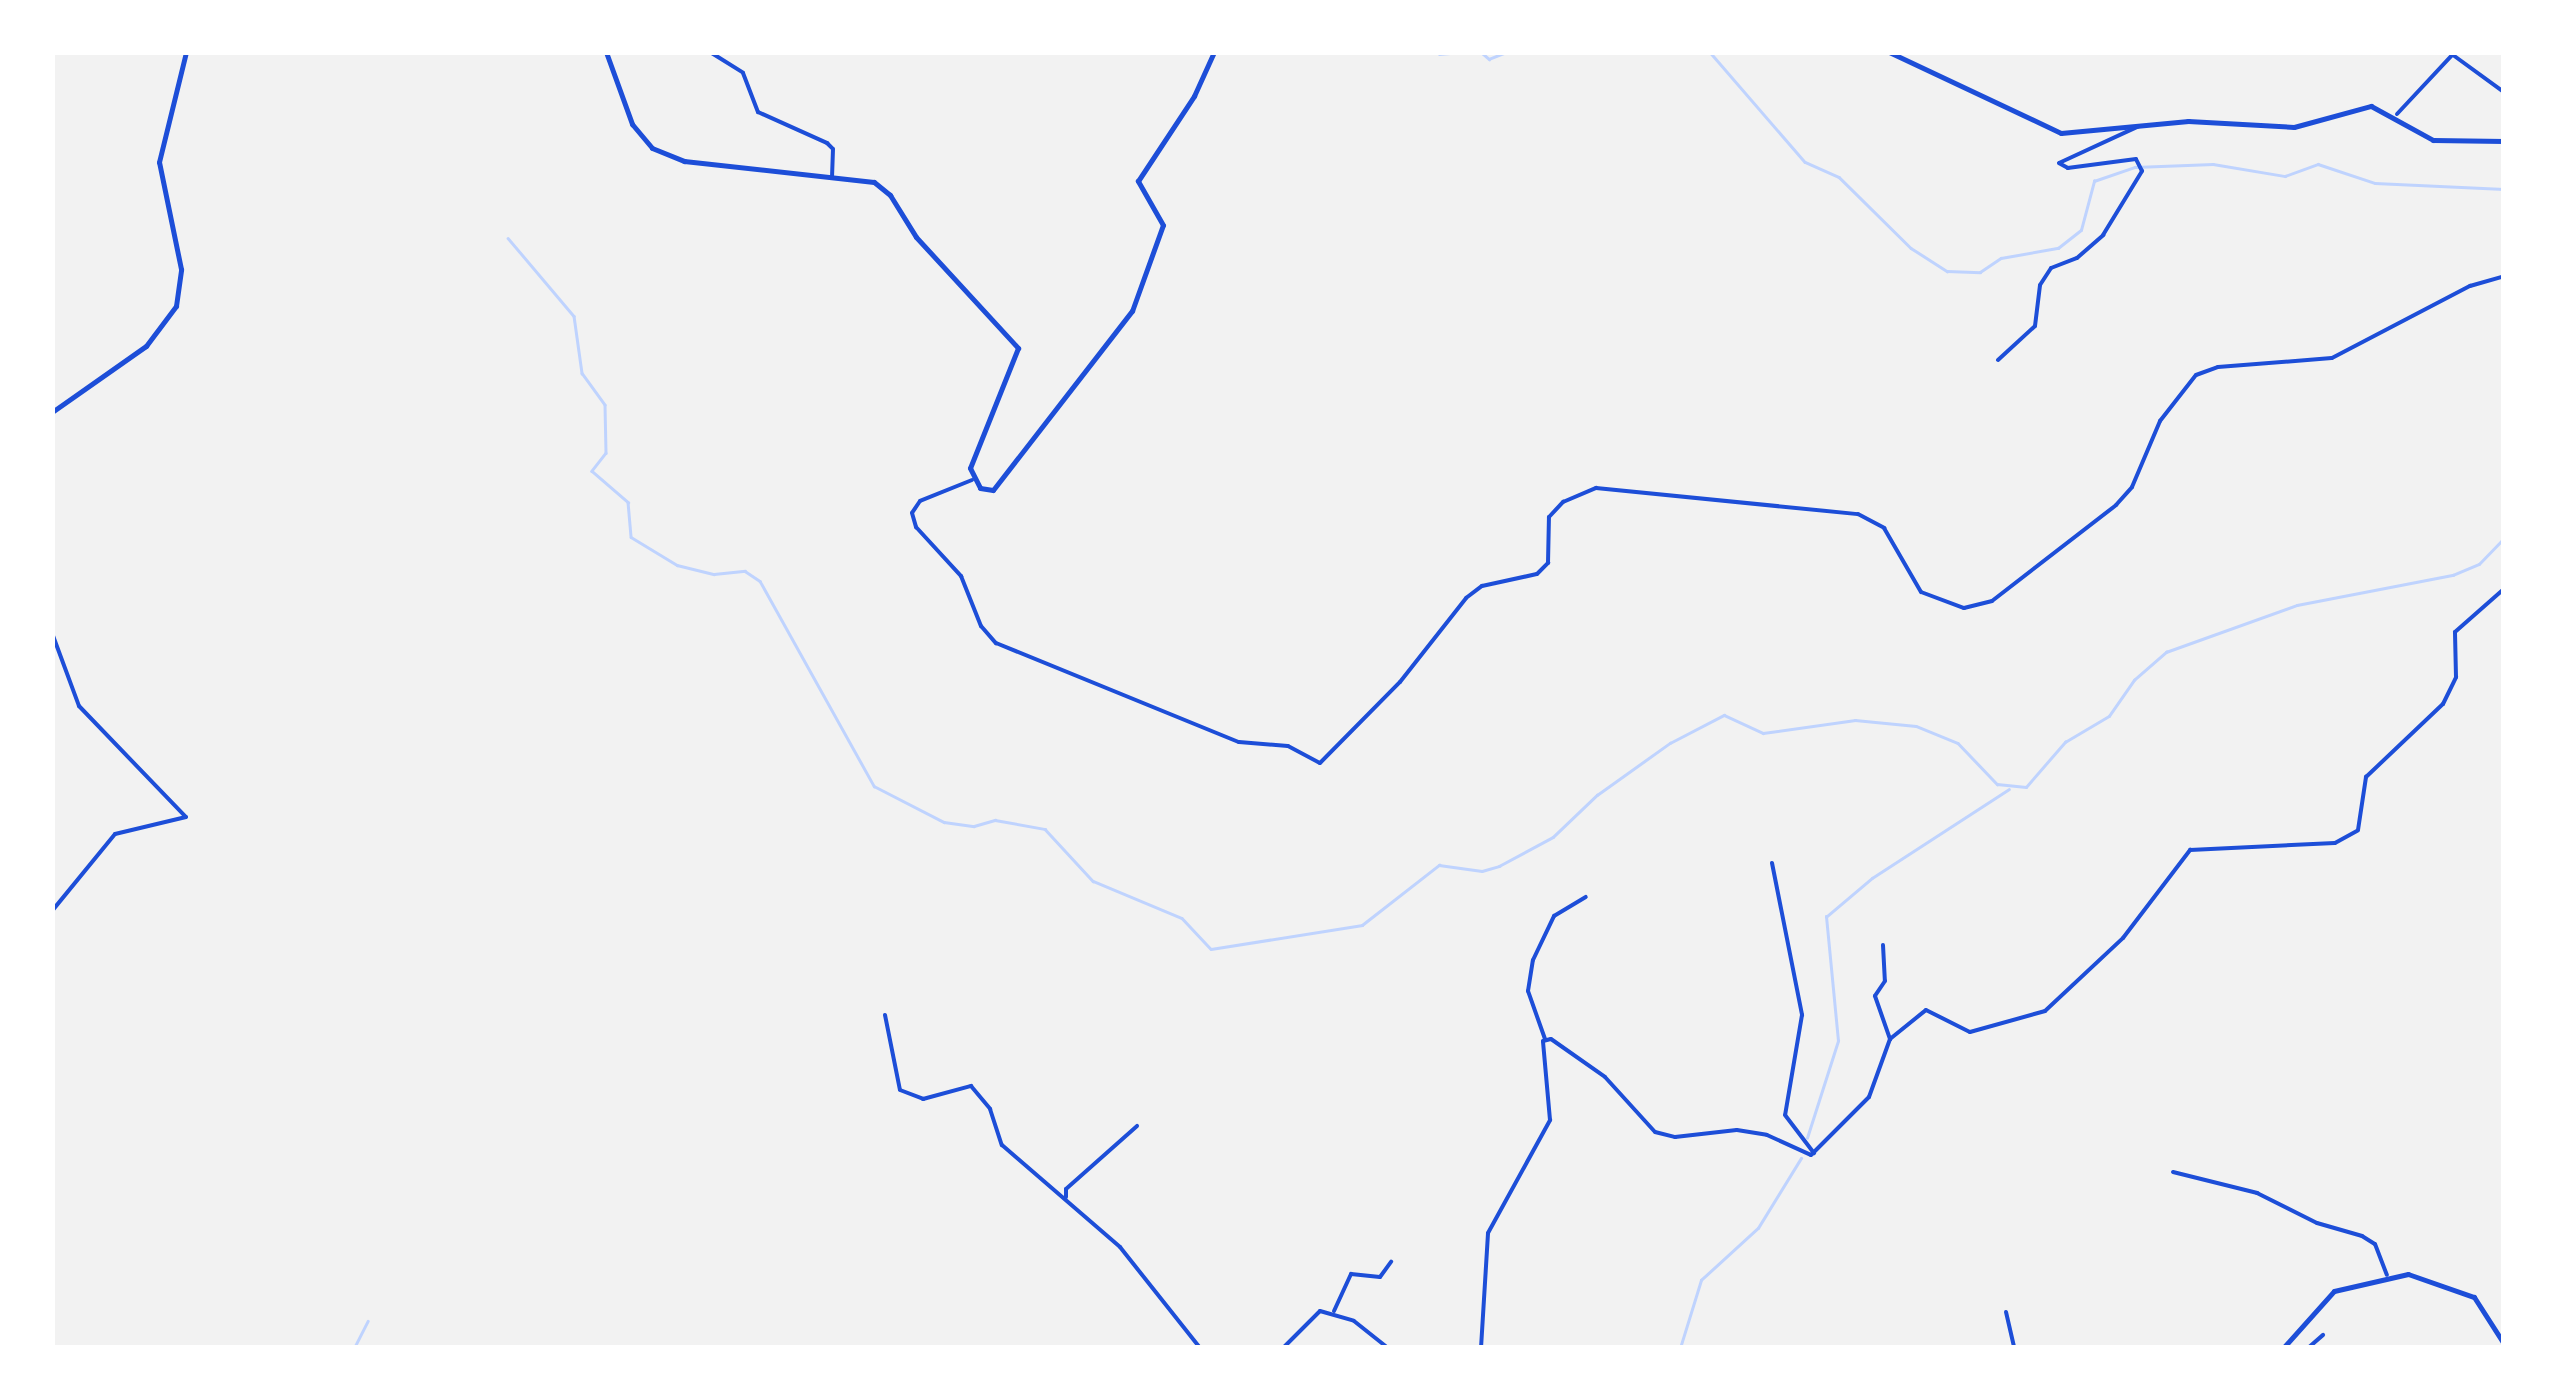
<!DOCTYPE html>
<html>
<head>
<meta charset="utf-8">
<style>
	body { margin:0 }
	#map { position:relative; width:2556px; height:1400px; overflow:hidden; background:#f2f2f2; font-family:Overpass,sans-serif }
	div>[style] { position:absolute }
	.stream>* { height:2.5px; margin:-1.25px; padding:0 1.25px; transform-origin:1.25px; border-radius:1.25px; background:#bfd3fe }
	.minor>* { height:4px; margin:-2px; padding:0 2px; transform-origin:2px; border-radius:2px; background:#1d4ed8 }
	.tertiary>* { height:5px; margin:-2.5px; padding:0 2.5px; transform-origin:2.5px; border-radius:2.5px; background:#1d4ed8 }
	span { translate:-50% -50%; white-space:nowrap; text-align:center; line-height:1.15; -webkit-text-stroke:9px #fff; paint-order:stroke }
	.frame { position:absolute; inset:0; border:55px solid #fff; pointer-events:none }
</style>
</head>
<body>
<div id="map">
	<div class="stream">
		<div style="left:1481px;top:52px;width:11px;rotate:41deg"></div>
		<div style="left:1489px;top:59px;width:18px;rotate:-22deg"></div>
		<div style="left:1710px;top:52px;width:145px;rotate:49.2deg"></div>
		<div style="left:1805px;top:162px;width:37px;rotate:24deg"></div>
		<div style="left:1839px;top:177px;width:101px;rotate:44.6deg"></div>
		<div style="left:1911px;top:248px;width:43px;rotate:32.6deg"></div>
		<div style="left:1947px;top:271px;width:33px;rotate:2deg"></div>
		<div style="left:1980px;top:272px;width:25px;rotate:-34deg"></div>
		<div style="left:2001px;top:258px;width:58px;rotate:-10deg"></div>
		<div style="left:2058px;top:248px;width:29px;rotate:-38deg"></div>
		<div style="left:2081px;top:230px;width:51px;rotate:-75.1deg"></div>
		<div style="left:2094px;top:181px;width:43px;rotate:-18.9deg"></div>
		<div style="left:2135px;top:167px;width:78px;rotate:-2.2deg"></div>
		<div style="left:2213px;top:164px;width:73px;rotate:9.5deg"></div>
		<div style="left:2285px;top:176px;width:35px;rotate:-20deg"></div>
		<div style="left:2318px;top:164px;width:60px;rotate:18.4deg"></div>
		<div style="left:2375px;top:183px;width:129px;rotate:2.7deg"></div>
		<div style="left:1439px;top:54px;width:22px;rotate:-5deg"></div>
		<div style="left:508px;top:238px;width:102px;rotate:49.8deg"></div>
		<div style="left:574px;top:316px;width:58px;rotate:82deg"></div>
		<div style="left:582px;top:373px;width:39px;rotate:54deg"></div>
		<div style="left:605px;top:405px;width:48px;rotate:88.8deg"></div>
		<div style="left:606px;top:453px;width:23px;rotate:128deg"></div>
		<div style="left:592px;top:471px;width:48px;rotate:40.7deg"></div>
		<div style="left:628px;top:502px;width:35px;rotate:85deg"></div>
		<div style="left:631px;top:537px;width:54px;rotate:31.3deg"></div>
		<div style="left:677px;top:565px;width:38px;rotate:14deg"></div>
		<div style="left:714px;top:574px;width:31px;rotate:-6deg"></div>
		<div style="left:745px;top:571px;width:18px;rotate:34deg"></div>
		<div style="left:760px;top:581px;width:235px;rotate:60.9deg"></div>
		<div style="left:874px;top:786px;width:79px;rotate:27.2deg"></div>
		<div style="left:944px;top:822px;width:30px;rotate:8deg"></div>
		<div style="left:974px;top:826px;width:22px;rotate:-16deg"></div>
		<div style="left:995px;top:820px;width:51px;rotate:10.2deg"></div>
		<div style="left:1045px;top:829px;width:71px;rotate:47.3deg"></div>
		<div style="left:1093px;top:881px;width:96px;rotate:22.6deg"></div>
		<div style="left:1182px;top:918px;width:42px;rotate:46.9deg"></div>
		<div style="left:1211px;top:949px;width:153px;rotate:-9deg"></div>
		<div style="left:1362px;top:925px;width:98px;rotate:-37.9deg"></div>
		<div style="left:1439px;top:865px;width:43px;rotate:7.9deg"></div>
		<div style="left:1482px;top:871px;width:18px;rotate:-16deg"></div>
		<div style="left:1499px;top:866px;width:61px;rotate:-28.2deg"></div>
		<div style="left:1553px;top:837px;width:61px;rotate:-43.7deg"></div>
		<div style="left:1597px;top:795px;width:90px;rotate:-35.5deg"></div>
		<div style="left:1670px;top:743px;width:61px;rotate:-27.4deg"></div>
		<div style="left:1724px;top:715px;width:43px;rotate:24.8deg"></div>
		<div style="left:1763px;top:733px;width:93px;rotate:-8deg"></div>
		<div style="left:1855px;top:720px;width:61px;rotate:5.6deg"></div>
		<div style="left:1916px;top:726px;width:45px;rotate:22deg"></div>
		<div style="left:1958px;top:743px;width:57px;rotate:46.4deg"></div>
		<div style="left:1997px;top:784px;width:29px;rotate:6deg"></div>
		<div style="left:2026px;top:787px;width:60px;rotate:-49.1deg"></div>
		<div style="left:2065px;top:742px;width:51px;rotate:-30.6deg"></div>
		<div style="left:2109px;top:716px;width:44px;rotate:-55.2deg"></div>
		<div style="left:2134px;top:680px;width:43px;rotate:-41.2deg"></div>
		<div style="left:2166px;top:652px;width:139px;rotate:-19.7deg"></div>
		<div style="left:2297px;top:605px;width:159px;rotate:-10.9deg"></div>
		<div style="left:2453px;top:575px;width:28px;rotate:-23deg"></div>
		<div style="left:2479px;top:564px;width:36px;rotate:-46deg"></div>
		<div style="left:1807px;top:1138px;width:102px;rotate:-72.3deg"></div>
		<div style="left:1838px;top:1041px;width:125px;rotate:-95.5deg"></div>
		<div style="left:1826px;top:917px;width:60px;rotate:-40.3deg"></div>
		<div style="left:1872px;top:878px;width:163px;rotate:-33deg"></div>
		<div style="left:354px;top:1348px;width:30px;rotate:-63deg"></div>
		<div style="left:1680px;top:1348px;width:71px;rotate:-72.8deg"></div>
		<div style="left:1701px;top:1280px;width:77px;rotate:-42.4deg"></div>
		<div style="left:1758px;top:1228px;width:82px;rotate:-58.4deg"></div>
	</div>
	<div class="minor">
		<div style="left:710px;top:52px;width:39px;rotate:32deg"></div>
		<div style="left:743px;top:73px;width:42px;rotate:69deg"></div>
		<div style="left:758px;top:112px;width:76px;rotate:24.2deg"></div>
		<div style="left:827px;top:143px;width:8px;rotate:45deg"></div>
		<div style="left:833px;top:149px;width:28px;rotate:92deg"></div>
		<div style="left:2453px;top:55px;width:63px;rotate:36deg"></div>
		<div style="left:2397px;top:114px;width:85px;rotate:-46.9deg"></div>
		<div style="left:1998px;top:360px;width:50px;rotate:-42.6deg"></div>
		<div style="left:2035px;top:326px;width:41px;rotate:-83deg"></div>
		<div style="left:2040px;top:285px;width:20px;rotate:-57deg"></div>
		<div style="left:2051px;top:268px;width:28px;rotate:-21deg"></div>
		<div style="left:2077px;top:258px;width:35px;rotate:-41deg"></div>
		<div style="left:2103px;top:235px;width:75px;rotate:-58.6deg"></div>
		<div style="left:2142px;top:171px;width:13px;rotate:-117deg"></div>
		<div style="left:2136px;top:159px;width:69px;rotate:172.5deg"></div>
		<div style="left:2068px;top:168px;width:10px;rotate:-151deg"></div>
		<div style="left:2059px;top:163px;width:88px;rotate:-24.8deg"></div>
		<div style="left:972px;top:480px;width:56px;rotate:158deg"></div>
		<div style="left:920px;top:501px;width:14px;rotate:124deg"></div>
		<div style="left:912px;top:513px;width:15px;rotate:74deg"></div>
		<div style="left:916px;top:527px;width:67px;rotate:47.4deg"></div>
		<div style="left:961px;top:576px;width:54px;rotate:68.2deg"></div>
		<div style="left:981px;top:626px;width:23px;rotate:49deg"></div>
		<div style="left:996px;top:643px;width:262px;rotate:22.2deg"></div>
		<div style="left:1239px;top:742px;width:49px;rotate:4.7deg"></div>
		<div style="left:1288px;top:746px;width:36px;rotate:28deg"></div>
		<div style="left:1320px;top:763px;width:114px;rotate:-45.4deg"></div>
		<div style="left:1400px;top:682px;width:107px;rotate:-51.8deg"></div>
		<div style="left:1466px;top:598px;width:20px;rotate:-37deg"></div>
		<div style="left:1482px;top:586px;width:56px;rotate:-12.3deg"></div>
		<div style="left:1537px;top:574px;width:16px;rotate:-45deg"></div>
		<div style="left:1548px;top:563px;width:46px;rotate:-88.8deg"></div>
		<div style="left:1549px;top:517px;width:21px;rotate:-47deg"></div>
		<div style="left:1563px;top:502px;width:36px;rotate:-23deg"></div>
		<div style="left:1596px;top:488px;width:263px;rotate:5.7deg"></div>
		<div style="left:1858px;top:514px;width:30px;rotate:28deg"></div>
		<div style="left:1884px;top:528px;width:74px;rotate:60deg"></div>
		<div style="left:1921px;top:592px;width:46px;rotate:20.4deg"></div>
		<div style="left:1964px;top:608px;width:29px;rotate:-14deg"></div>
		<div style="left:1992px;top:601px;width:157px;rotate:-37.7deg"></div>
		<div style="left:2116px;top:505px;width:24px;rotate:-48deg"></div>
		<div style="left:2132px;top:487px;width:72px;rotate:-67deg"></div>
		<div style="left:2160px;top:421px;width:58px;rotate:-52deg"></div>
		<div style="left:2196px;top:375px;width:23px;rotate:-20deg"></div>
		<div style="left:2218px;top:367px;width:114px;rotate:-4.5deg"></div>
		<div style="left:2332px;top:358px;width:156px;rotate:-27.6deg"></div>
		<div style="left:2470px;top:286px;width:35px;rotate:-16deg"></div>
		<div style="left:52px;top:633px;width:78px;rotate:69.7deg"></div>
		<div style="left:79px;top:706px;width:154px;rotate:46.1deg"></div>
		<div style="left:186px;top:817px;width:73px;rotate:166.5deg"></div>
		<div style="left:115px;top:834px;width:99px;rotate:129.3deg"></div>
		<div style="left:1772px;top:863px;width:155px;rotate:78.8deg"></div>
		<div style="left:1802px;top:1015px;width:101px;rotate:99.6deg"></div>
		<div style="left:1785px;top:1115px;width:48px;rotate:52.7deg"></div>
		<div style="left:1883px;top:945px;width:36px;rotate:87deg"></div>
		<div style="left:1885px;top:981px;width:18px;rotate:124deg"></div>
		<div style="left:1875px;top:996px;width:46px;rotate:70.8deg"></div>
		<div style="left:885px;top:1015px;width:76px;rotate:78.7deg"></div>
		<div style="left:900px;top:1090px;width:25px;rotate:21deg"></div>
		<div style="left:923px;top:1099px;width:50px;rotate:-15.2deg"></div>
		<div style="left:971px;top:1086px;width:30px;rotate:50deg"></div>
		<div style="left:990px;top:1109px;width:38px;rotate:72deg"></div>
		<div style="left:1002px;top:1145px;width:156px;rotate:40.8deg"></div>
		<div style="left:1120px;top:1247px;width:129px;rotate:51.6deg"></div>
		<div style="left:1545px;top:1039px;width:51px;rotate:-109.5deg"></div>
		<div style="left:1528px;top:991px;width:31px;rotate:-81deg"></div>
		<div style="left:1533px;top:960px;width:49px;rotate:-64.5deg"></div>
		<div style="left:1554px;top:916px;width:37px;rotate:-31deg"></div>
		<div style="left:2173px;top:1172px;width:87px;rotate:14deg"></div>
		<div style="left:2257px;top:1193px;width:67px;rotate:26.6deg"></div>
		<div style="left:2317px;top:1223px;width:47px;rotate:16.1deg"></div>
		<div style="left:2362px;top:1236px;width:15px;rotate:32deg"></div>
		<div style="left:2375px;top:1244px;width:33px;rotate:69deg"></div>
		<div style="left:1066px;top:1197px;width:8px;rotate:-90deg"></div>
		<div style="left:1066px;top:1189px;width:95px;rotate:-41.6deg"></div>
		<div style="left:1334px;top:1311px;width:41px;rotate:-65.3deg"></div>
		<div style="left:1351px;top:1274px;width:29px;rotate:6deg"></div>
		<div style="left:1380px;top:1277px;width:19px;rotate:-54deg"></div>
		<div style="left:2006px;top:1312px;width:37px;rotate:77deg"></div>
		<div style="left:1283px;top:1348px;width:52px;rotate:-45deg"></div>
		<div style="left:1320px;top:1311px;width:35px;rotate:16deg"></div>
		<div style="left:1354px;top:1321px;width:43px;rotate:38.5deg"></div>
		<div style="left:1481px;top:1348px;width:115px;rotate:-86.5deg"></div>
		<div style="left:1488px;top:1233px;width:129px;rotate:-61.2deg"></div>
		<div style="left:1550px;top:1120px;width:79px;rotate:-95.1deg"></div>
		<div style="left:1543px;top:1041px;width:8px;rotate:-14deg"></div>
		<div style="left:1551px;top:1039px;width:66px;rotate:35.1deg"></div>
		<div style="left:1605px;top:1077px;width:74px;rotate:47.7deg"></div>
		<div style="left:1655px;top:1132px;width:21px;rotate:14deg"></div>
		<div style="left:1675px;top:1137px;width:62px;rotate:-6.4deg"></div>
		<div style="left:1737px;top:1130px;width:30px;rotate:9deg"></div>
		<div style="left:1767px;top:1135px;width:48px;rotate:24.4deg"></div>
		<div style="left:1811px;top:1155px;width:82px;rotate:-45deg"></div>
		<div style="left:1869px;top:1097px;width:62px;rotate:-70.1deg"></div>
		<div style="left:1890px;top:1039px;width:46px;rotate:-38.9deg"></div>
		<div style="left:1926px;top:1010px;width:49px;rotate:26.6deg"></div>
		<div style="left:1970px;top:1032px;width:78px;rotate:-15.6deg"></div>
		<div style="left:2045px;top:1011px;width:107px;rotate:-43.1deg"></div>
		<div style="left:2123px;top:938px;width:111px;rotate:-52.7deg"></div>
		<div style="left:2190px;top:850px;width:145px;rotate:-2.8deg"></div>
		<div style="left:2335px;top:843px;width:26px;rotate:-29deg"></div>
		<div style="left:2358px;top:830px;width:54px;rotate:-81.4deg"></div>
		<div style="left:2366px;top:777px;width:106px;rotate:-43.5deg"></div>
		<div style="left:2443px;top:704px;width:30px;rotate:-64deg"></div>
		<div style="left:2456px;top:677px;width:45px;rotate:-91.3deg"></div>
		<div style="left:2455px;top:632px;width:65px;rotate:-41.3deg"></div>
		<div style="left:2308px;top:1348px;width:20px;rotate:-41deg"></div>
	</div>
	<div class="tertiary">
		<div style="left:606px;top:52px;width:77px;rotate:70.1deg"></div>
		<div style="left:632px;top:124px;width:31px;rotate:50deg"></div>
		<div style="left:652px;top:148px;width:35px;rotate:22deg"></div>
		<div style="left:684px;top:161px;width:191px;rotate:6.3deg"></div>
		<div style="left:874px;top:182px;width:21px;rotate:39deg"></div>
		<div style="left:890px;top:195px;width:49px;rotate:58.2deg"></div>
		<div style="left:916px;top:237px;width:151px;rotate:47.4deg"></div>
		<div style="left:1018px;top:348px;width:129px;rotate:111.8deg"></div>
		<div style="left:970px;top:468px;width:22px;rotate:63deg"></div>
		<div style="left:980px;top:488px;width:13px;rotate:9deg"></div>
		<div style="left:993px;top:490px;width:227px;rotate:-52.2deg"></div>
		<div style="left:1132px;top:311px;width:91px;rotate:-70.2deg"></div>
		<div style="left:1163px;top:225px;width:51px;rotate:-119.6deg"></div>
		<div style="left:1138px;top:181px;width:102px;rotate:-56.6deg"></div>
		<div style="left:1194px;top:96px;width:48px;rotate:-65.6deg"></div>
		<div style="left:1889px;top:52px;width:190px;rotate:25.2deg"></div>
		<div style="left:2061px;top:133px;width:128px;rotate:-5.4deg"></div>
		<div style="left:2188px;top:121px;width:106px;rotate:3.2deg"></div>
		<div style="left:2294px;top:127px;width:80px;rotate:-15.3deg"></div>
		<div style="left:2371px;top:106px;width:71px;rotate:28.7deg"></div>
		<div style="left:2433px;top:140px;width:71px;rotate:0.8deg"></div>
		<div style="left:52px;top:412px;width:115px;rotate:-35.1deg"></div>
		<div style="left:146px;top:346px;width:50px;rotate:-53.1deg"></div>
		<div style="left:176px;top:306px;width:37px;rotate:-82deg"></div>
		<div style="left:181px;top:269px;width:109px;rotate:-101.6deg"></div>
		<div style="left:159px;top:162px;width:113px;rotate:-76.2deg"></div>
		<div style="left:2283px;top:1348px;width:76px;rotate:-48.2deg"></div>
		<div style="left:2334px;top:1291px;width:76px;rotate:-12.9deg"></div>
		<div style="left:2408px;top:1274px;width:70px;rotate:19.2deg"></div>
		<div style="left:2474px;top:1297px;width:56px;rotate:57.4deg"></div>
	</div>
	<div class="frame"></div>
</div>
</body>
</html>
